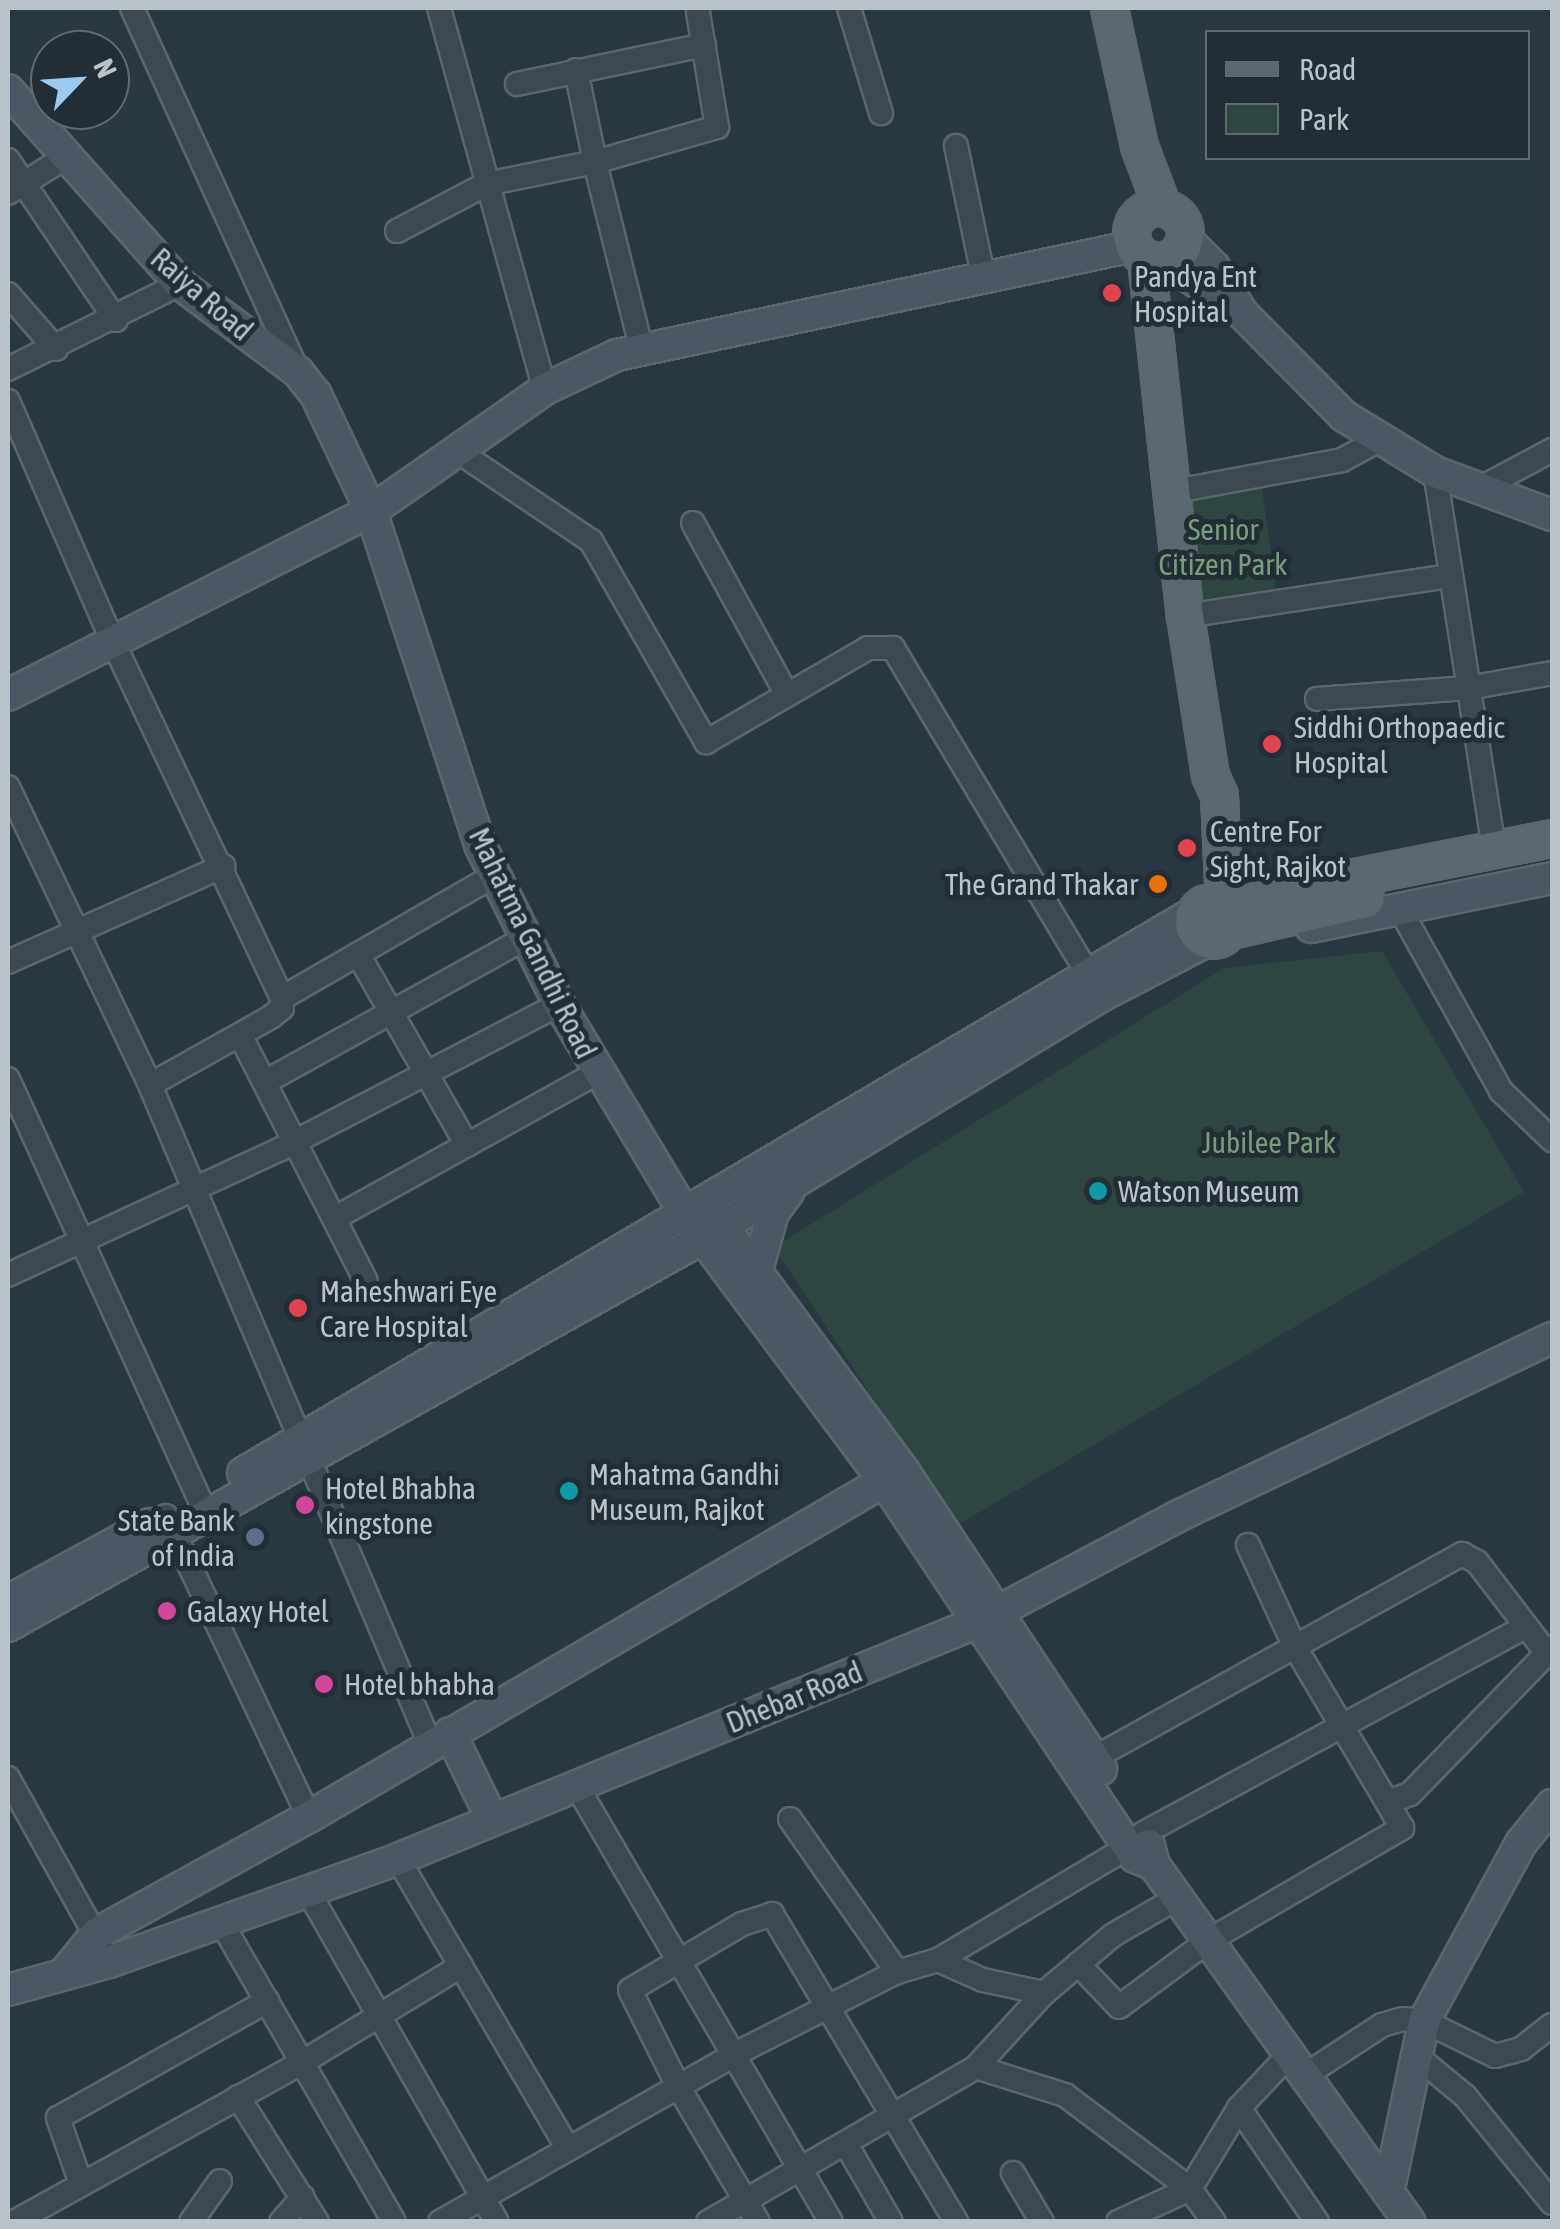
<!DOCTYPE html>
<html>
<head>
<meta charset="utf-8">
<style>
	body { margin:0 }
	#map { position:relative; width:1560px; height:2229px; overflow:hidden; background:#293740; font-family:"Asap Condensed",sans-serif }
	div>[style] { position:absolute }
	.green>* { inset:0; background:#2e4542; transform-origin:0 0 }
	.roads { filter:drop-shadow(2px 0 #5b666d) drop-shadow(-2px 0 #5b666d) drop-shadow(0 2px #5b666d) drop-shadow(0 -2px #5b666d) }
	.street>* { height:22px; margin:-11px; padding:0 11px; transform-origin:11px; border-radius:11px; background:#3d4850 }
	.secondary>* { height:30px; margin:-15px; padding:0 15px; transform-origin:15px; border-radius:15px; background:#4b5863 }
	.primary>* { height:35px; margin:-17.5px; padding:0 17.5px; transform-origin:17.5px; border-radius:17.5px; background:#5b6870 }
	.primary>.ring { margin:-17.5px; padding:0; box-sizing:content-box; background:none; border:35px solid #5b6870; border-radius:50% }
	.dots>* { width:28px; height:28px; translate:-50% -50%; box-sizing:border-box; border:5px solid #222d36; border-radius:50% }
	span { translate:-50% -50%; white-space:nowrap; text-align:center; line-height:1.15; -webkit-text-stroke:10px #222d36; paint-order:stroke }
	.poi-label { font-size:30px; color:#bac3ca }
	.left { translate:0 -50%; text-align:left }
	.right { translate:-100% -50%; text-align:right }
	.street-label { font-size:30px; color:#bac3ca }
	.park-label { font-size:30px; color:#7a9e7c }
	.frame { position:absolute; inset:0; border:10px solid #bac3ca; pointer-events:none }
	.legend { position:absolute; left:1205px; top:30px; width:325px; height:130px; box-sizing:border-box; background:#222d36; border:2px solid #5f6971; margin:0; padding:12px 18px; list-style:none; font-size:30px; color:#bac3ca }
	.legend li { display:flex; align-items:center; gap:20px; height:50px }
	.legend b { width:50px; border:2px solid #5f6971 }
	.north { position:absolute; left:30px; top:30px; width:100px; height:100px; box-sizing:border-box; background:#222d36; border:2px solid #5f6971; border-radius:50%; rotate:65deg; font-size:28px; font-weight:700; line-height:40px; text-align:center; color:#bac3ca }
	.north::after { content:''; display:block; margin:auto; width:35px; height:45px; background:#9acaef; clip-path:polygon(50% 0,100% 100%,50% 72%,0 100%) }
</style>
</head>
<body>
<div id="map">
	<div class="green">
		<div style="left:1261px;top:481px;width:121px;height:92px;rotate:82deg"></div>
		<div style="clip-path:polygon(1382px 951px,1524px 1192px,956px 1526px,774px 1247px,1224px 968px)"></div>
	</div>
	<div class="roads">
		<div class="street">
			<div style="left:132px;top:8px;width:396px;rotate:65.5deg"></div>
			<div style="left:439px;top:8px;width:395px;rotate:74.5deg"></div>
			<div style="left:849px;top:8px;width:110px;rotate:73.1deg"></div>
			<div style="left:517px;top:84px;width:191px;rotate:-11.8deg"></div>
			<div style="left:956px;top:146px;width:137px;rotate:78.2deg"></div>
			<div style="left:8px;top:160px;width:193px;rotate:56deg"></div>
			<div style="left:8px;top:193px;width:68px;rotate:-31.8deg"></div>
			<div style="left:397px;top:231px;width:101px;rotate:-27.8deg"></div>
			<div style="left:486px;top:184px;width:111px;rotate:-11.4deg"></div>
			<div style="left:595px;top:162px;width:94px;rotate:-101.7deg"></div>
			<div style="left:8px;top:294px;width:73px;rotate:48.9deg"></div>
			<div style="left:641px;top:347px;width:191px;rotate:-104deg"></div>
			<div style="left:595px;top:162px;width:127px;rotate:-16deg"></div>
			<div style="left:717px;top:127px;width:117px;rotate:-99.4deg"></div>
			<div style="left:8px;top:369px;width:192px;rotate:-26.3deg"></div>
			<div style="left:8px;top:401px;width:261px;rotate:66.5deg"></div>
			<div style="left:112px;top:640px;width:396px;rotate:64.6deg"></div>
			<div style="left:282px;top:998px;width:10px;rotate:90deg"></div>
			<div style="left:282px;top:1008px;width:14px;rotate:141deg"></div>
			<div style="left:271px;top:1017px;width:139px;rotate:150.7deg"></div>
			<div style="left:459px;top:452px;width:159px;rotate:34deg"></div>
			<div style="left:591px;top:541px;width:232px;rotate:60.2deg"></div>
			<div style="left:706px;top:742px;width:187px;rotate:-30.1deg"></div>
			<div style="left:868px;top:648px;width:25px"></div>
			<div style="left:893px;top:648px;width:397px;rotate:59.1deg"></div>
			<div style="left:1435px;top:472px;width:369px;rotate:81.1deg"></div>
			<div style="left:1479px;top:489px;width:83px;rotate:-28.1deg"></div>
			<div style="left:1170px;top:492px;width:175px;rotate:-10.5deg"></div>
			<div style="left:1342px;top:460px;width:42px;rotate:-28.4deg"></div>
			<div style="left:693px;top:523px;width:196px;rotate:61.3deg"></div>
			<div style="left:1185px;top:616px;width:267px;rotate:-8.6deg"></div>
			<div style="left:1317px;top:699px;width:151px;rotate:-4.2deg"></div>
			<div style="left:1468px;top:688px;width:85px;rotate:-10.1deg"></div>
			<div style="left:8px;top:787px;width:330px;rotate:64.5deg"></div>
			<div style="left:150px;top:1085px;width:716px;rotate:66.98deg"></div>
			<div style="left:1401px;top:911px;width:206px;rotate:60.9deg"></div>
			<div style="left:1501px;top:1091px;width:71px;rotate:43.9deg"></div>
			<div style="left:358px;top:954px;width:220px;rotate:60.3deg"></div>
			<div style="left:8px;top:962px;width:236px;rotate:-24deg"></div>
			<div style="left:282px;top:998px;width:246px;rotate:-30deg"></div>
			<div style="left:240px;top:1035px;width:276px;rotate:62.9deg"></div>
			<div style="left:8px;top:1079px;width:479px;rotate:65.5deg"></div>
			<div style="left:265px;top:1082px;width:298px;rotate:-28.9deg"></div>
			<div style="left:335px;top:1218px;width:301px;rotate:-29deg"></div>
			<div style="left:8px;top:1275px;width:301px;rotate:-24.8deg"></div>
			<div style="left:281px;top:1149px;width:314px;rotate:-27.5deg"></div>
			<div style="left:166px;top:1516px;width:333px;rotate:64.6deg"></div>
			<div style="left:1248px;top:1545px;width:112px;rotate:65.3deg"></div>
			<div style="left:1295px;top:1647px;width:180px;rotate:59.3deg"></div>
			<div style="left:1387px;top:1802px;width:24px;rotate:-19deg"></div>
			<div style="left:1410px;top:1794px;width:204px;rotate:-45.8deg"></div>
			<div style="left:1094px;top:1758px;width:421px;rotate:-29deg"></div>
			<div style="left:1462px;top:1554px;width:17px;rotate:28deg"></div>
			<div style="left:1477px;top:1562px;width:113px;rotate:52.5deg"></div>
			<div style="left:8px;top:1778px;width:191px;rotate:60.9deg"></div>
			<div style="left:575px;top:1783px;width:508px;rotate:59.75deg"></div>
			<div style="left:790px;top:1819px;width:187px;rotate:55deg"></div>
			<div style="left:1142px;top:1834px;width:433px;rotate:-28.4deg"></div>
			<div style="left:398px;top:1859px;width:336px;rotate:59.6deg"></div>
			<div style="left:308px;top:1891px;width:381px;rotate:60.3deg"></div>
			<div style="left:221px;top:1922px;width:346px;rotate:60deg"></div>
			<div style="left:938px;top:1960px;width:49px;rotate:24deg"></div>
			<div style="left:983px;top:1980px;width:62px;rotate:12deg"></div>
			<div style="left:1078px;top:1964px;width:59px;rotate:46.4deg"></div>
			<div style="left:1119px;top:2007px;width:111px;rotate:-36.6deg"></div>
			<div style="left:1208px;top:1941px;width:225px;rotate:-30.2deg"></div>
			<div style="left:1402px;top:1828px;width:30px;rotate:-120deg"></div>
			<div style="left:1414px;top:2054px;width:66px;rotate:39.5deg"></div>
			<div style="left:1465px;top:2096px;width:138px;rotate:50.9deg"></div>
			<div style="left:976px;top:2067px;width:100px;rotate:-47.4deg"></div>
			<div style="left:1044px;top:1993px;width:90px;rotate:-40deg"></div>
			<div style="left:1113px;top:1935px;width:74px;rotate:-30deg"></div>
			<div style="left:1307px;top:2074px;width:90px;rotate:-33.2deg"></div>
			<div style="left:1382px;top:2025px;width:22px;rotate:-16deg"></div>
			<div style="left:1403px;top:2019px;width:21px;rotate:5deg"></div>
			<div style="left:1424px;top:2021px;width:79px;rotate:26.2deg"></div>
			<div style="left:1495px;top:2056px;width:27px;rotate:-15deg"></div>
			<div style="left:1521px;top:2049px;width:39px;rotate:-38deg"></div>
			<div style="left:238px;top:2097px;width:148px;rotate:57.7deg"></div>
			<div style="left:1239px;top:2108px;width:138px;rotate:55.6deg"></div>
			<div style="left:846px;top:2144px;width:90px;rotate:60deg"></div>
			<div style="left:1013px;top:2173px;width:57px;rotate:59.4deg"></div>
			<div style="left:81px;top:2184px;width:70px;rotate:-109.2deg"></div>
			<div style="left:58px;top:2118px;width:240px;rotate:-29.2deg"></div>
			<div style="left:14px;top:2222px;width:330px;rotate:-29deg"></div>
			<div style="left:303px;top:2062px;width:185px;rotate:-31.3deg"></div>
			<div style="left:191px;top:2222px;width:50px;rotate:-54.7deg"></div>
			<div style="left:281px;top:2222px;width:33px;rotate:-49deg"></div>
			<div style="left:440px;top:2222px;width:342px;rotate:-29.6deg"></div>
			<div style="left:737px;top:2053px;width:179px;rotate:-26.9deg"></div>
			<div style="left:897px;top:1972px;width:43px;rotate:-16.3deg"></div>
			<div style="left:938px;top:1960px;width:221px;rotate:-30.7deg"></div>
			<div style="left:708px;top:2222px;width:310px;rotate:-30deg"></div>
			<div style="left:976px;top:2067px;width:93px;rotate:17.5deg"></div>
			<div style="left:1065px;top:2095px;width:156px;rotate:36.9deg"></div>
			<div style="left:1190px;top:2189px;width:41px;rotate:54deg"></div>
			<div style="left:758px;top:2222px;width:158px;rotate:-120.5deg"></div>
			<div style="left:678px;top:2086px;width:107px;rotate:-116.6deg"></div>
			<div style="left:630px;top:1990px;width:130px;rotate:-30.5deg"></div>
			<div style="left:742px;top:1924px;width:32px;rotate:-18deg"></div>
			<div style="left:772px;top:1914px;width:359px;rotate:59.1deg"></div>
			<div style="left:1118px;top:2222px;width:79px;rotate:-24.6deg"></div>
			<div style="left:1190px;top:2189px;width:95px;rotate:-58.8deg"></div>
			<div style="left:1239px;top:2108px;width:73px;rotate:-46.7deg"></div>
		</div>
		<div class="secondary">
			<div style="left:8px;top:90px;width:259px;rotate:48.4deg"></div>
			<div style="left:180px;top:284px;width:147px;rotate:36.7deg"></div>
			<div style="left:298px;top:372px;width:29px;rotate:52deg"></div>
			<div style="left:316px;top:395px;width:128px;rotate:64.6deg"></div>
			<div style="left:371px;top:511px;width:351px;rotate:71.9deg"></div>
			<div style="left:480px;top:845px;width:178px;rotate:63.6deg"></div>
			<div style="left:559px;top:1004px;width:245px;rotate:59deg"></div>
			<div style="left:685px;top:1214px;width:333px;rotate:53.3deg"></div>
			<div style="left:884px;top:1481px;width:452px;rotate:56.3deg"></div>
			<div style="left:1135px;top:1857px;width:21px;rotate:23deg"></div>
			<div style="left:1185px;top:238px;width:41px;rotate:45deg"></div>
			<div style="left:1214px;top:267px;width:54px;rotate:58.7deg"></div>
			<div style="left:1242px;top:313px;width:145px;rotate:45.3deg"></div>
			<div style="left:1344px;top:416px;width:107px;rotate:31.6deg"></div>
			<div style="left:1435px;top:472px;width:125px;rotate:20.2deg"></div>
			<div style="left:1164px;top:260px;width:91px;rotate:34.2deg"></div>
			<div style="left:8px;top:695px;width:407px;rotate:-26.9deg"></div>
			<div style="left:371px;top:511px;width:213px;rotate:-35deg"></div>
			<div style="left:545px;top:389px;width:80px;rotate:-25.3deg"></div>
			<div style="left:617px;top:355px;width:528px;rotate:-11.91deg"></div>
			<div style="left:1311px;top:927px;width:246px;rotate:-11.5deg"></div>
			<div style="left:712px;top:1212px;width:321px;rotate:53.5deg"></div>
			<div style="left:903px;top:1470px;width:359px;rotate:56.5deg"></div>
			<div style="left:757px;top:1270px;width:59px;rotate:-74.3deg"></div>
			<div style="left:773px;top:1213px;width:27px;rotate:-54deg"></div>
			<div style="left:243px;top:1473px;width:1105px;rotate:-30.51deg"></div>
			<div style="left:8px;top:1601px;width:162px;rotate:-28.5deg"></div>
			<div style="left:8px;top:1626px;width:796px;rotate:-29.17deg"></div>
			<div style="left:703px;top:1238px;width:466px;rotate:-31.3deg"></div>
			<div style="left:1101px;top:996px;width:122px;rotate:-27.4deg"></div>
			<div style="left:450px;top:1733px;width:96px;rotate:64deg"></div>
			<div style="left:1149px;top:1845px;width:21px;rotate:76deg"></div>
			<div style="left:1154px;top:1865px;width:439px;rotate:54.4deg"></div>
			<div style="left:67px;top:1970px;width:46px;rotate:-51.1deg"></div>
			<div style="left:96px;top:1934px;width:243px;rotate:-28.8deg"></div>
			<div style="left:309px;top:1817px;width:682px;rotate:-30.29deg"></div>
			<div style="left:8px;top:1990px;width:105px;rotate:-15.5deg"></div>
			<div style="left:109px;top:1962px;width:307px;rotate:-19.6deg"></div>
			<div style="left:398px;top:1859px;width:627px;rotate:-22.23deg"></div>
			<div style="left:978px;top:1622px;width:224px;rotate:-27.9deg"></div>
			<div style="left:1176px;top:1517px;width:416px;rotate:-25.5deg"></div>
			<div style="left:1389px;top:2189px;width:172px;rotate:-78.2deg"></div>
			<div style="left:1424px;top:2021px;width:203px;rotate:-61.4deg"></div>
			<div style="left:1521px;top:1843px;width:49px;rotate:-50.8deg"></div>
		</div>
		<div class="primary">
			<div style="left:1109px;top:8px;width:141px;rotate:77.7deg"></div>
			<div style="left:1139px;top:146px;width:65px;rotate:69.3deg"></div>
			<div class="ring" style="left:1131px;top:207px;width:19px;height:19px"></div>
			<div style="left:1146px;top:259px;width:359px;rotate:83.8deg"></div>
			<div style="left:1185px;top:616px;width:161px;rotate:81.1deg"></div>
			<div style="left:1210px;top:775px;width:22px;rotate:66deg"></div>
			<div style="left:1219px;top:795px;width:112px;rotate:87.4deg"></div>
			<div class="ring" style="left:1193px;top:902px;width:3px;height:3px"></div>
			<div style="left:1227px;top:910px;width:70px;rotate:-17.4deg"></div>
			<div style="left:1294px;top:889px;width:263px;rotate:-11.2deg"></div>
			<div style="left:1231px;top:930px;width:138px;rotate:-13deg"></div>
		</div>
	</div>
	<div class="dots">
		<div style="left:1112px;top:293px;background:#e0444e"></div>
		<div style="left:1272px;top:744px;background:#e0444e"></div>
		<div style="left:1187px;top:848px;background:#e0444e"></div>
		<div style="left:1158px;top:884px;background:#e8710a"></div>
		<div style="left:1098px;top:1191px;background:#0f9aa8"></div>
		<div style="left:298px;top:1308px;background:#e0444e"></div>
		<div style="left:569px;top:1491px;background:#0f9aa8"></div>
		<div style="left:305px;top:1505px;background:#d1479c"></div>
		<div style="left:255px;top:1537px;background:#5c6f8a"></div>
		<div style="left:167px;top:1611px;background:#d1479c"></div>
		<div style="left:324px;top:1684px;background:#d1479c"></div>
	</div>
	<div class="poi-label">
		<span class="left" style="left:1134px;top:293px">Pandya Ent<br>Hospital</span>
		<span class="left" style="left:1294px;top:744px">Siddhi Orthopaedic<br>Hospital</span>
		<span class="left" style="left:1210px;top:848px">Centre For<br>Sight, Rajkot</span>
		<span class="right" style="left:1138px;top:884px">The Grand Thakar</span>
		<span class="left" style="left:1118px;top:1191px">Watson Museum</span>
		<span class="left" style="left:320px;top:1308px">Maheshwari Eye<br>Care Hospital</span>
		<span class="left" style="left:589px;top:1491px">Mahatma Gandhi<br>Museum, Rajkot</span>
		<span class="left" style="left:325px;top:1505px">Hotel Bhabha<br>kingstone</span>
		<span class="right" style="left:235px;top:1537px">State Bank<br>of India</span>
		<span class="left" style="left:187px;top:1611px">Galaxy Hotel</span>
		<span class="left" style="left:344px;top:1684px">Hotel bhabha</span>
	</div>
	<div class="street-label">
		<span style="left:202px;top:294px;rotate:41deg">Raiya Road</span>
		<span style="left:533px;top:943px;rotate:64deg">Mahatma Gandhi Road</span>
		<span style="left:794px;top:1697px;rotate:-22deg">Dhebar Road</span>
	</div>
	<div class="park-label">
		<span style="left:1223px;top:546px">Senior<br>Citizen Park</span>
		<span style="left:1269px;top:1142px">Jubilee Park</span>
	</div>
	<div class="frame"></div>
	<ul class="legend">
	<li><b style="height:12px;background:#5b6870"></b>Road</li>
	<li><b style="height:28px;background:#2e4542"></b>Park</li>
	</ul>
	<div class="north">N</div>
</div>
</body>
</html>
